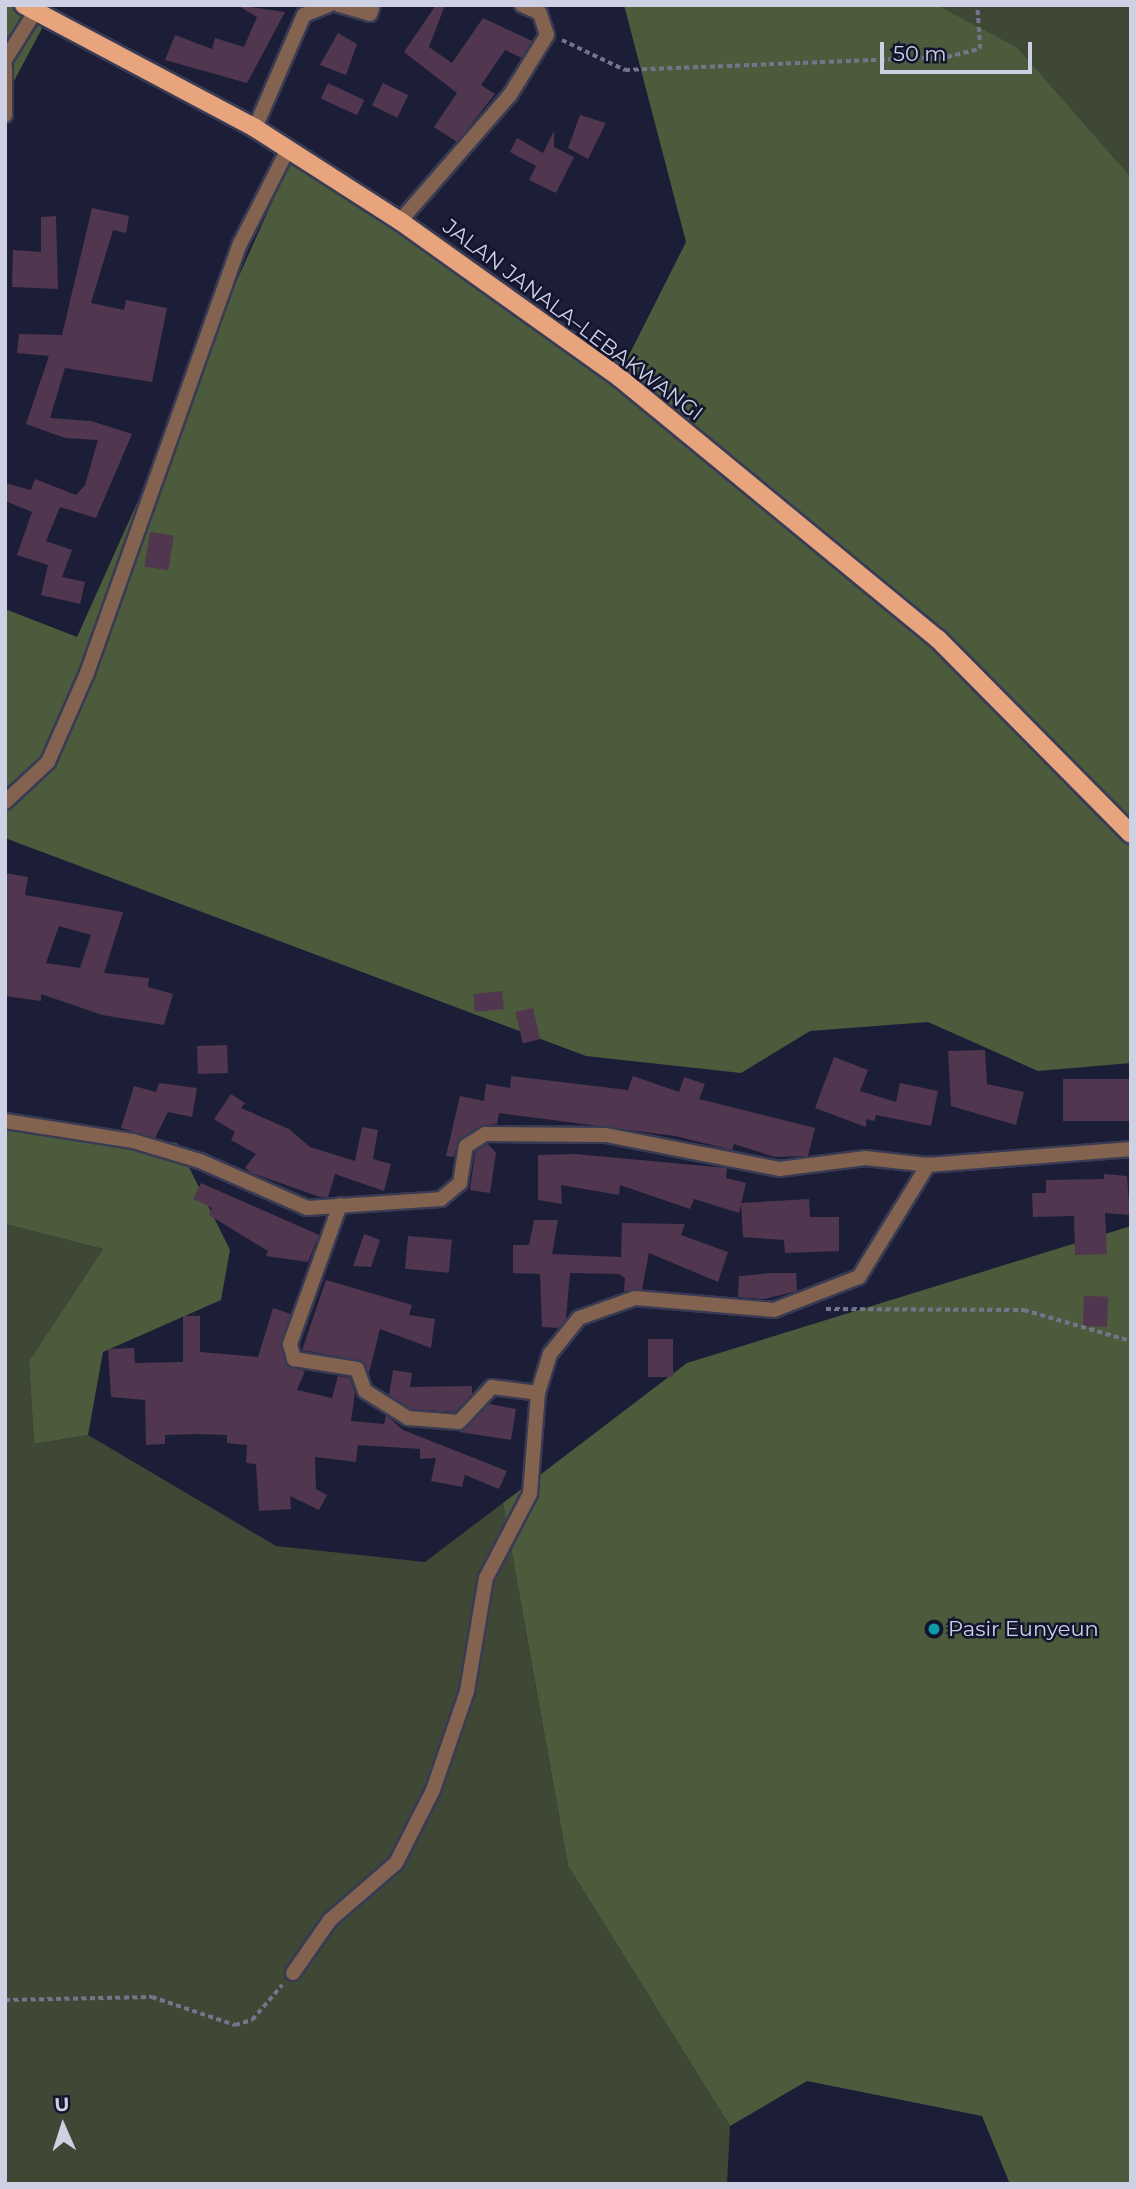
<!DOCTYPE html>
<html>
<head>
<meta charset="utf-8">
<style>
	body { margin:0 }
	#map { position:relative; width:1136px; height:2189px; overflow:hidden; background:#1c1e38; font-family:Montserrat,sans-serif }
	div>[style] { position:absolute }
	.green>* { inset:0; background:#3e4834 }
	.forest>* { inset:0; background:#4b5b3b }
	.building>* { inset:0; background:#50364e; transform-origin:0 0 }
	.path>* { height:3.5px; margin-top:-1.75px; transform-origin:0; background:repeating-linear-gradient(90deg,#73758b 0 5px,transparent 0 8.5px) }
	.roads { filter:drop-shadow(2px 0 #383b53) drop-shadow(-2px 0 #383b53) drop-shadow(0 2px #383b53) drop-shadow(0 -2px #383b53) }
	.street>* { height:14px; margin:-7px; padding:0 7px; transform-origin:7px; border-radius:7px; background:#836350 }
	.primary>* { height:18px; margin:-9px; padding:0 9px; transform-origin:9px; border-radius:9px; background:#e8a57d }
	.dots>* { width:19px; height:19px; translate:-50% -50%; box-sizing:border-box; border:4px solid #13152e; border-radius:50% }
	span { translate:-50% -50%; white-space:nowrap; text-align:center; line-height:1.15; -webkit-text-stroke:5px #13152e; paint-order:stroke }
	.street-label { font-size:21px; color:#ced1e3 }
	.poi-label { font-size:21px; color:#ced1e3 }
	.left { translate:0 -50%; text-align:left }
	.frame { position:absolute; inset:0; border:7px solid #ced1e3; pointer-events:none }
	.north { position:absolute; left:28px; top:2091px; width:70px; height:70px; -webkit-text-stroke:5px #13152e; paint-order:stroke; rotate:357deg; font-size:19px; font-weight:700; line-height:28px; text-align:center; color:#ced1e3 }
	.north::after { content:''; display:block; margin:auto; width:24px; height:32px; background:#ced1e3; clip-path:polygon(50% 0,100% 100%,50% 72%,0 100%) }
	.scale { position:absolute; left:880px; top:42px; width:152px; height:32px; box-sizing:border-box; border:4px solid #ced1e3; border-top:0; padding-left:9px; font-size:21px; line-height:24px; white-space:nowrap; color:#ced1e3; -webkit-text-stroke:5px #13152e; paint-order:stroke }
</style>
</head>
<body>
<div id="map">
	<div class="green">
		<div style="clip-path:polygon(937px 5px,1131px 5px,1131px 177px,1017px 47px)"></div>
		<div style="clip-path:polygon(5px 1224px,103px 1249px,29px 1361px,34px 1444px,88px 1435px,276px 1546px,425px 1562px,503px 1503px,568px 1866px,730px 2126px,727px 2184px,5px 2184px)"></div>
	</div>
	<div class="forest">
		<div style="clip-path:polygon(5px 5px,30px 5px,49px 15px,5px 98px)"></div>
		<div style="clip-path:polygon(624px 5px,937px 5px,1017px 47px,1131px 177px,1131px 1063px,1038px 1071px,928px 1022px,810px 1031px,741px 1073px,586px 1056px,5px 838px,5px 609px,77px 637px,290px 162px,624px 365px,686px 242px)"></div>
		<div style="clip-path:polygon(5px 1122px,177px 1143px,230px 1250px,221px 1300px,103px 1352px,88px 1435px,34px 1444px,29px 1361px,103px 1249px,5px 1224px)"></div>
		<div style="clip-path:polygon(1131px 1226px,1131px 2184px,1010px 2184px,982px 2116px,807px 2081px,730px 2126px,568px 1866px,503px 1503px,687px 1363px)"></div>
	</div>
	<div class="building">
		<div style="clip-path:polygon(237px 5px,285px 12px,247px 83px,165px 60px,175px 35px,212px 49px,215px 38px,244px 47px,257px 17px)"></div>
		<div style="clip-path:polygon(436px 5px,445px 5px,429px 47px,452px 63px,483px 18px,532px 41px,522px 58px,505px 50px,481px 85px,495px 94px,457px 142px,434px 127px,457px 93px,404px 52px)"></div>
		<div style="clip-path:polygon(338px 33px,357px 44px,346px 75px,320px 65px)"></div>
		<div style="left:328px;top:83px;width:40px;height:17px;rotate:25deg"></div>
		<div style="left:383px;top:83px;width:28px;height:25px;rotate:26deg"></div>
		<div style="clip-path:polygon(580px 115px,606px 123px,588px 159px,568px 148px)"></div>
		<div style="clip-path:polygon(554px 131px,554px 147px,574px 157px,556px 193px,529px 180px,536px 166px,510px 152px,517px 138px,543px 153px)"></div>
		<div style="clip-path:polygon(92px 208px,129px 216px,126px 233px,113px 230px,91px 303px,124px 310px,126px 300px,167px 308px,152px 382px,65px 368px,50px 418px,91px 421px,132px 434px,96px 518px,60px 507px,46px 541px,72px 550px,62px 577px,85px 582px,80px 604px,41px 595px,48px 565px,17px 555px,32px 512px,5px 501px,5px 483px,31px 490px,35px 479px,76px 495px,85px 485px,98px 440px,65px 438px,26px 424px,49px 356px,17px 353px,19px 334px,62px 335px)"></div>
		<div style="clip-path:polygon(56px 216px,58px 289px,12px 287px,13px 250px,41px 252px,41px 217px)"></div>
		<div style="left:150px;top:532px;width:24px;height:35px;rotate:9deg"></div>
		<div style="clip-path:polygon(evenodd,5px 873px,28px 877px,25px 895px,123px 912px,104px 973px,149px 978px,148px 987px,173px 994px,164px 1025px,102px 1015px,41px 994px,41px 1001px,5px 996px,5px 873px,59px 926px,91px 935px,80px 968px,46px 963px,59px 926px)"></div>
		<div style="left:502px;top:991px;width:18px;height:29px;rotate:84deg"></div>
		<div style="left:533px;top:1008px;width:32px;height:18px;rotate:77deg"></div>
		<div style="left:227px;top:1045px;width:28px;height:30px;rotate:88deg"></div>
		<div style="clip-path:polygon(985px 1050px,987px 1084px,1024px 1092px,1016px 1125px,951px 1106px,948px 1051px)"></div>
		<div style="clip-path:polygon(834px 1057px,868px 1070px,860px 1091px,896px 1102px,900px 1083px,938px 1091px,931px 1126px,876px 1115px,874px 1121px,866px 1119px,866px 1127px,815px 1108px)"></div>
		<div style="clip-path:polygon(511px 1076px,628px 1090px,633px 1076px,679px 1092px,684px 1077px,705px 1084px,699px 1099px,815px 1128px,808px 1156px,775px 1157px,734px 1144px,732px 1150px,675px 1136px,499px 1113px,497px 1124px,480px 1126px,458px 1140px,454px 1157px,446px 1156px,460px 1096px,484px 1101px,486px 1084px,510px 1088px)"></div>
		<div style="left:1063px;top:1079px;width:68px;height:42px"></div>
		<div style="clip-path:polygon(159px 1083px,197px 1088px,192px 1117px,168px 1112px,155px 1138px,121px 1128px,134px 1086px,156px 1092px)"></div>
		<div style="clip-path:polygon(231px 1094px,245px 1103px,241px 1108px,289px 1129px,310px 1147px,355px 1161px,362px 1127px,378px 1130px,373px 1159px,391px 1164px,384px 1191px,335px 1174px,328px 1197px,320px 1197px,252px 1173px,245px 1168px,256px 1154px,231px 1140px,235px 1132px,214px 1119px)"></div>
		<div style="clip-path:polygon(488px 1144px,496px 1153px,490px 1193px,470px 1190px,475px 1152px)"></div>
		<div style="clip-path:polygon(575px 1154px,727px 1168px,726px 1178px,746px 1183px,739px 1213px,694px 1199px,690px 1209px,620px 1185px,619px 1195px,561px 1185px,562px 1204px,538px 1200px,538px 1155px)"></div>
		<div style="clip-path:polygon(1104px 1174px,1127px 1176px,1130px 1215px,1105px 1213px,1107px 1254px,1075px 1255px,1074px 1216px,1033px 1217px,1032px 1193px,1046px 1193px,1046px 1180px,1104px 1179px)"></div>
		<div style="clip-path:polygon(201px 1183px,319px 1235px,308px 1262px,266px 1256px,268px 1251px,209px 1215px,212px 1208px,193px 1199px)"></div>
		<div style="clip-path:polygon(809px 1199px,810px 1217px,839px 1217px,839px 1251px,785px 1253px,784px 1240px,743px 1237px,741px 1203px)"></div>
		<div style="clip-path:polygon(534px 1220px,558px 1220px,552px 1254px,621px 1257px,622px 1223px,685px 1224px,681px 1235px,728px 1252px,718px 1282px,649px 1253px,642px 1289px,624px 1291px,625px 1278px,619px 1274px,570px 1273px,566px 1319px,559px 1328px,542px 1327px,540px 1274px,513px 1273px,513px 1245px,529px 1245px)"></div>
		<div style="clip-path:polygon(364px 1234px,380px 1240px,371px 1267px,353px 1266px)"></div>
		<div style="left:408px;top:1236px;width:44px;height:33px;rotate:5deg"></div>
		<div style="clip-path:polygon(771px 1273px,796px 1273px,797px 1291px,764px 1299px,738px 1297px,739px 1276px)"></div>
		<div style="clip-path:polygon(326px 1280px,412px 1305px,409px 1315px,435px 1319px,431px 1348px,380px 1329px,369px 1373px,359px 1360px,302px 1350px)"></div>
		<div style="left:1084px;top:1296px;width:24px;height:30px;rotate:2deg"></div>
		<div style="clip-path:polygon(273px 1308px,291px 1314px,281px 1346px,287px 1366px,305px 1371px,297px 1390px,332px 1398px,338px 1376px,350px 1378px,355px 1393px,351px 1421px,384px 1424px,386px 1415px,403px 1430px,507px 1471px,499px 1489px,465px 1475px,462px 1487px,431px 1481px,436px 1458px,420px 1459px,420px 1449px,358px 1445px,356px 1462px,315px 1457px,316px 1489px,327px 1495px,319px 1510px,290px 1496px,291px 1509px,259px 1511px,256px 1464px,246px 1463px,247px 1445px,227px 1443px,227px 1435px,197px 1434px,165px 1435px,165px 1444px,146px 1445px,145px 1400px,111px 1397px,108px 1349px,134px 1348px,135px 1363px,183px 1362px,183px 1316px,200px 1316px,200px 1352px,258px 1357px)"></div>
		<div style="left:648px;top:1339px;width:25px;height:38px"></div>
		<div style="clip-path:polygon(393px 1370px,412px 1373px,410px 1387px,472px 1386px,472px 1394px,455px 1412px,411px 1409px,389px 1395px)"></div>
		<div style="clip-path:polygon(489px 1404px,516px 1409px,511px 1440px,459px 1432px)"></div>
	</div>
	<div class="path">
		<div style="left:562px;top:40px;width:70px;rotate:25.5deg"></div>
		<div style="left:625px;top:70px;width:322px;rotate:-2.3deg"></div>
		<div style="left:947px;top:57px;width:34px;rotate:-14deg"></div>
		<div style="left:980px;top:49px;width:44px;rotate:-93.9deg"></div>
		<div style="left:826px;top:1309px;width:198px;rotate:0.3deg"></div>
		<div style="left:1024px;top:1310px;width:111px;rotate:16.2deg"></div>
		<div style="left:5px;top:2000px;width:147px;rotate:-1.2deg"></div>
		<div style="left:152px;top:1997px;width:88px;rotate:18.6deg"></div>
		<div style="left:235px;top:2025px;width:18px;rotate:-16deg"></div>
		<div style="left:252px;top:2020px;width:46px;rotate:-49.4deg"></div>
	</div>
	<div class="roads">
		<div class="street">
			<div style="left:339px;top:5px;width:32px;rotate:16deg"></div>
			<div style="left:370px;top:14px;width:9px;rotate:-72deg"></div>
			<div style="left:5px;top:60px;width:57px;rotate:-58deg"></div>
			<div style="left:5px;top:67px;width:48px;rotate:90deg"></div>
			<div style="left:255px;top:128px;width:123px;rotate:-66.6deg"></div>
			<div style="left:304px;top:15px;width:27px;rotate:-22deg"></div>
			<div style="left:400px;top:221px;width:167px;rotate:-48.9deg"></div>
			<div style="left:510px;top:95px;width:70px;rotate:-58.3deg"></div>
			<div style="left:547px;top:35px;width:23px;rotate:-108deg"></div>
			<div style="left:540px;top:13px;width:20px;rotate:-156deg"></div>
			<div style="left:5px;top:802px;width:59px;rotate:-42.9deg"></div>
			<div style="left:48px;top:762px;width:97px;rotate:-66.3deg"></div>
			<div style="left:87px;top:673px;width:455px;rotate:-70.4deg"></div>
			<div style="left:240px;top:244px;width:106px;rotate:-63.2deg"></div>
			<div style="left:5px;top:1121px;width:130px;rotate:8.9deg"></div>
			<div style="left:133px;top:1141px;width:70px;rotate:16.6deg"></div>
			<div style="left:200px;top:1161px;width:117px;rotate:23.7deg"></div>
			<div style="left:307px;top:1208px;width:134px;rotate:-3.8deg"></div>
			<div style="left:441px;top:1199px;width:25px;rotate:-40deg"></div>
			<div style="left:460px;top:1183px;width:37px;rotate:-81deg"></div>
			<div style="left:466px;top:1146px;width:22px;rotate:-32deg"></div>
			<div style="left:485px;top:1134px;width:121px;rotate:0.5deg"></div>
			<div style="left:606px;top:1135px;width:176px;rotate:11.1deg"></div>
			<div style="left:779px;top:1169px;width:87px;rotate:-7.3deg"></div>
			<div style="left:865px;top:1158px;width:63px;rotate:6.3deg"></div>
			<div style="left:928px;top:1165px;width:204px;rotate:-4.5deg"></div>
			<div style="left:340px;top:1205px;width:148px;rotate:109.8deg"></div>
			<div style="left:290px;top:1344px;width:16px;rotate:75deg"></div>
			<div style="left:294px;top:1359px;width:64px;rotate:9deg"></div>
			<div style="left:357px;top:1369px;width:23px;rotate:70deg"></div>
			<div style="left:365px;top:1391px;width:51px;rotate:32.1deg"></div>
			<div style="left:408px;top:1418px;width:51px;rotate:4.5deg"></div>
			<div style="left:459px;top:1422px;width:48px;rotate:-46.7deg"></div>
			<div style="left:492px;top:1387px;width:46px;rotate:7.4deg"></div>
			<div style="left:293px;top:1973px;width:65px;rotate:-55.1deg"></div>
			<div style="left:330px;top:1920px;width:87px;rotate:-40.8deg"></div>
			<div style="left:396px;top:1863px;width:82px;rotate:-63.1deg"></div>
			<div style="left:433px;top:1790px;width:105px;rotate:-71deg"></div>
			<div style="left:467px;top:1691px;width:115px;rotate:-80.5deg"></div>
			<div style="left:486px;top:1578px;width:95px;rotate:-62.4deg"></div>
			<div style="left:530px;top:1494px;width:101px;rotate:-85.5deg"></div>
			<div style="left:538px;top:1393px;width:41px;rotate:-72.9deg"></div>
			<div style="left:550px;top:1354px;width:46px;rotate:-51.1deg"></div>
			<div style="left:579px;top:1318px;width:59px;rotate:-19.7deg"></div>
			<div style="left:635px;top:1298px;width:140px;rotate:4.9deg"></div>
			<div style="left:774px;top:1310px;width:91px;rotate:-21.2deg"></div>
			<div style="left:859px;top:1277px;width:132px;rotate:-58.4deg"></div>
		</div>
		<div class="primary">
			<div style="left:24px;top:5px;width:262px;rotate:28deg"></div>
			<div style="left:255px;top:128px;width:172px;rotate:32.7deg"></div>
			<div style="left:400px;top:221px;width:270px;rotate:35.5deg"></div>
			<div style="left:620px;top:378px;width:411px;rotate:39.4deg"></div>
			<div style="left:938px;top:639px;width:274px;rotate:45.3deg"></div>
		</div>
	</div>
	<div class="dots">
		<div style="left:934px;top:1629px;background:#0f9aa8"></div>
	</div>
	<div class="street-label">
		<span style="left:573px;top:320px;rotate:37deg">JALAN JANALA–LEBAKWANGI</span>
	</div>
	<div class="poi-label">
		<span class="left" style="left:948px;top:1629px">Pasir Eunyeun</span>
	</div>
	<div class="frame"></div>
	<div class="north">U</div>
	<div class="scale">50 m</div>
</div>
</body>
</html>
